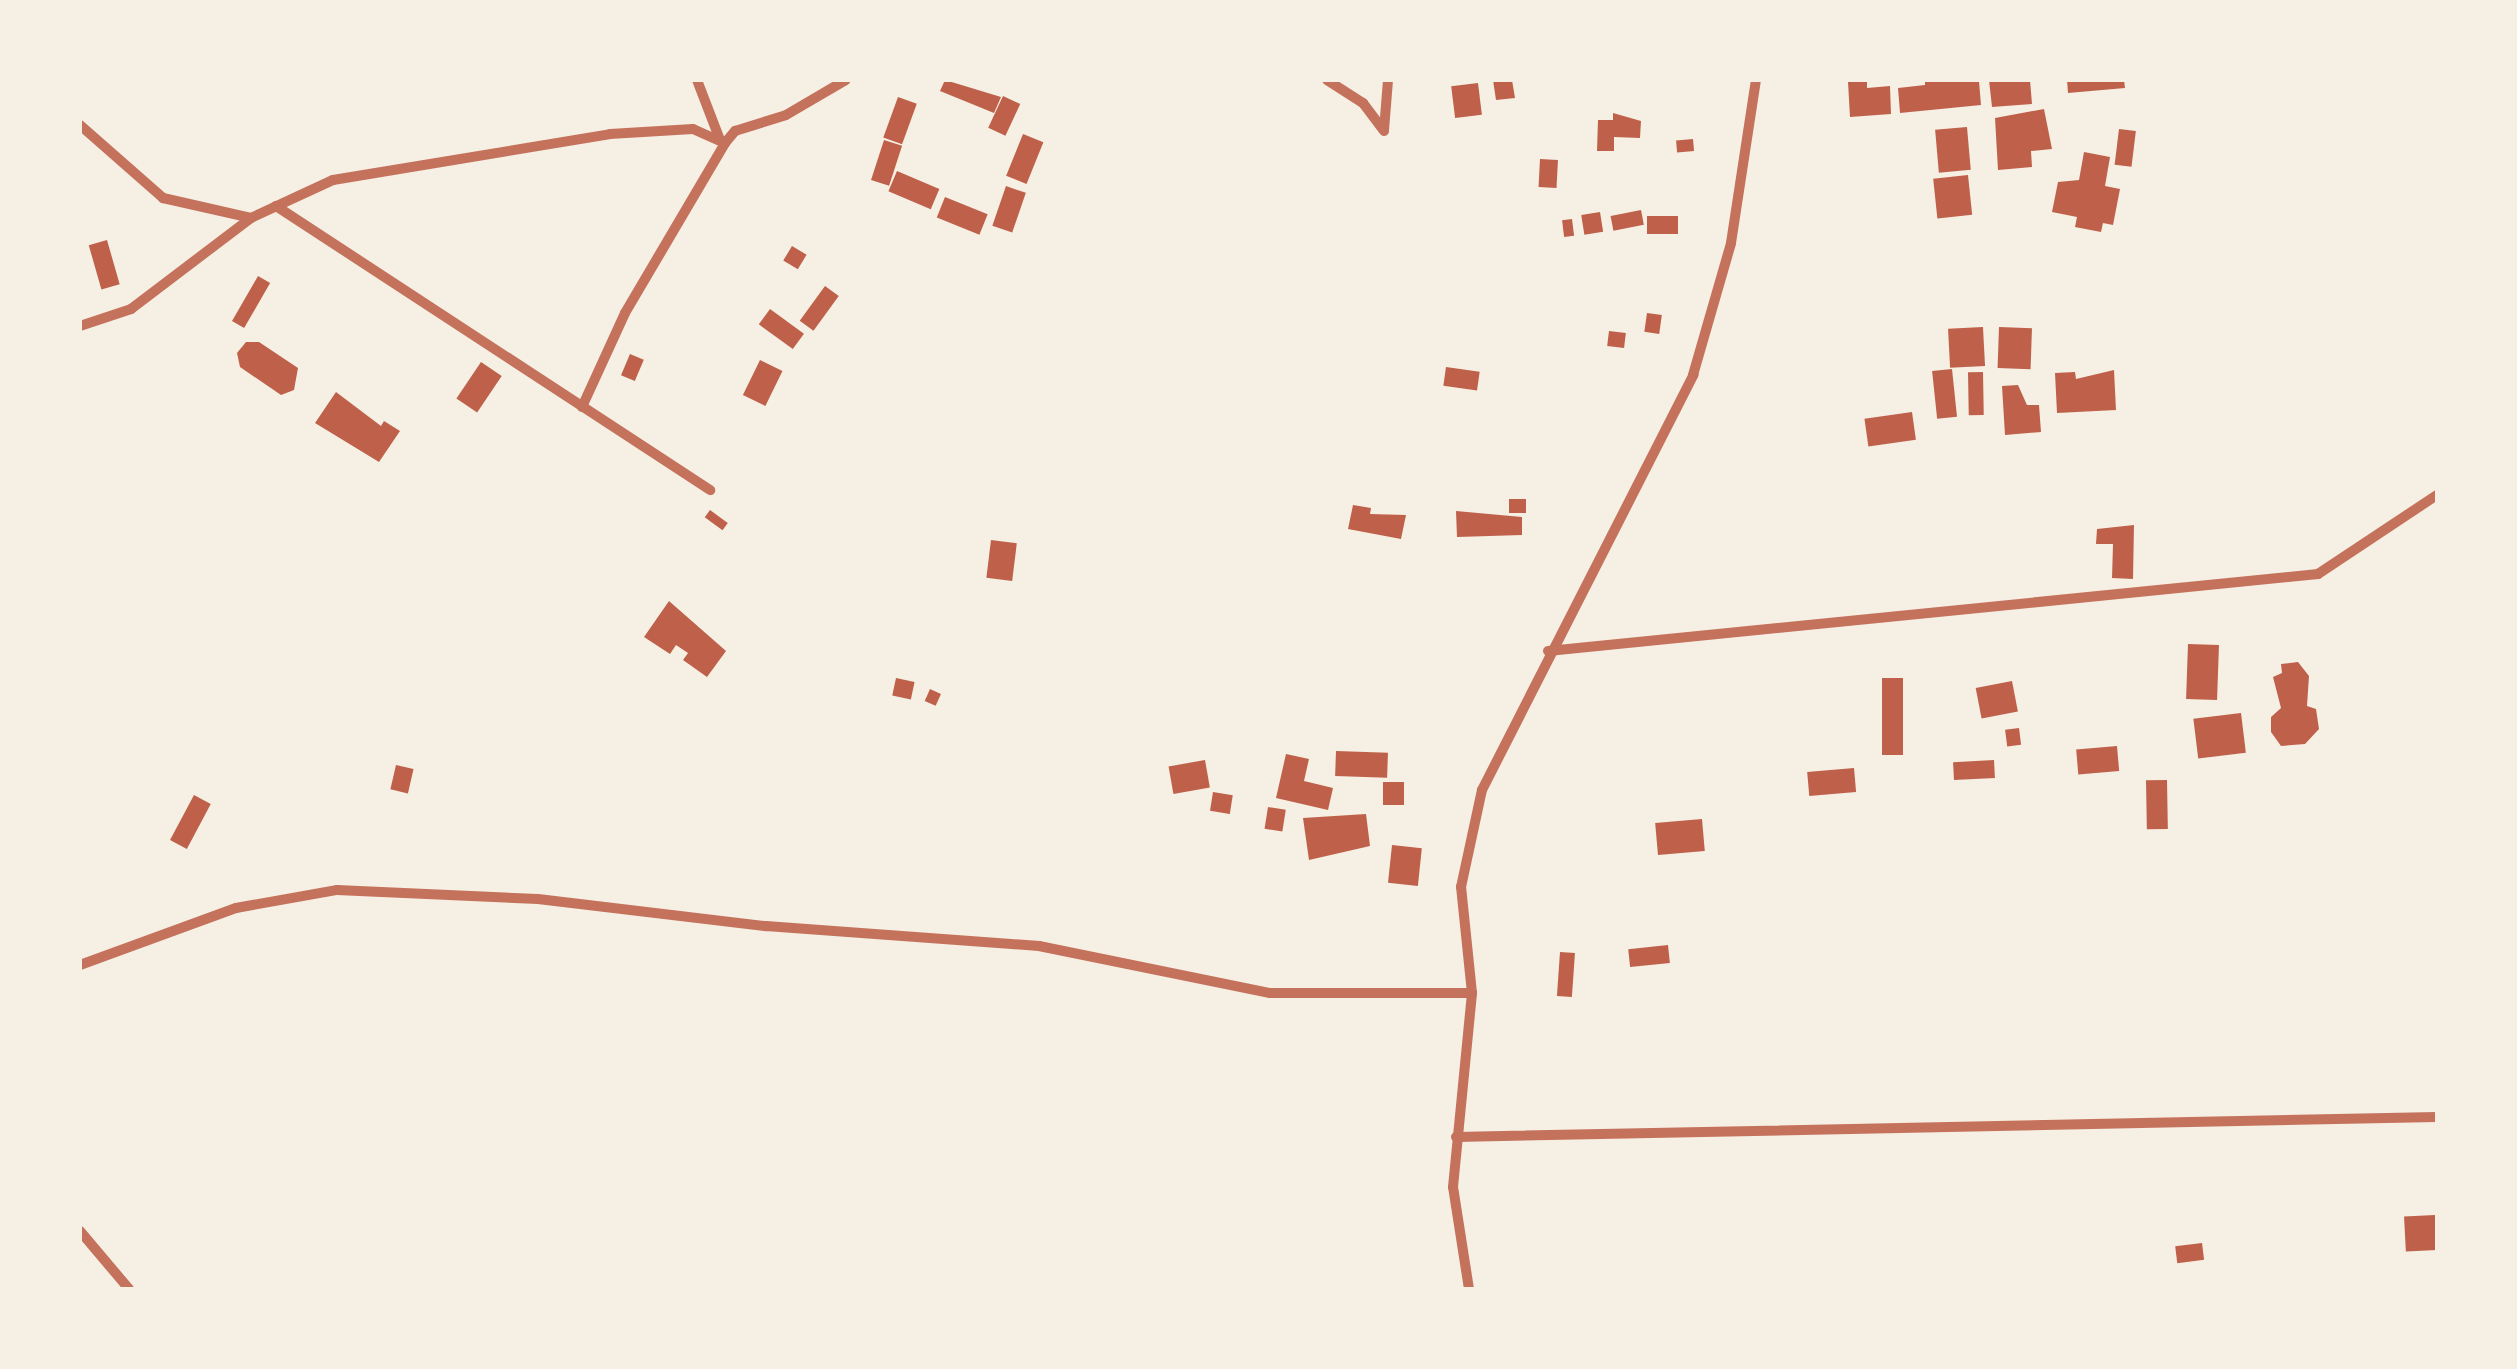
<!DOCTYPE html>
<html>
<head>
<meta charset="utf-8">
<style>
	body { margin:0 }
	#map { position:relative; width:2517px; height:1369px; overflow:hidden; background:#f6efe4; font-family:"Archivo Narrow",sans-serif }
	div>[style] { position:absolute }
	.building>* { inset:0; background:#bf614a; transform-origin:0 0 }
	.minor>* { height:10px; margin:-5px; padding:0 5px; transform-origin:5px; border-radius:5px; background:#c5725c }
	span { translate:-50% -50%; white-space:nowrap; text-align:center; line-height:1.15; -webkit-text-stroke:8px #f6efe4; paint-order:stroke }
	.frame { position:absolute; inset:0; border:82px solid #f6efe4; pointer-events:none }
</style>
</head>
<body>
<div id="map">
	<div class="building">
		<div style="clip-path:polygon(945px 80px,1001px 97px,994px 113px,940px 91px)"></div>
		<div style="clip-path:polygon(1493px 80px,1512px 80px,1515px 98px,1496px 100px)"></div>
		<div style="clip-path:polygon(1867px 80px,1867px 88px,1890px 86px,1891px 114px,1850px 117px,1848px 82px)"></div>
		<div style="clip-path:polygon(1925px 80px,1979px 81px,1981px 105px,1900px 113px,1898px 88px,1925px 85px)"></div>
		<div style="clip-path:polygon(1989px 80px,2030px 80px,2032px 104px,1992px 107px)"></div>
		<div style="clip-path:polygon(2067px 80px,2124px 80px,2125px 88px,2068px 93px)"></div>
		<div style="left:1478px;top:83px;width:32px;height:27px;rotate:83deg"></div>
		<div style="left:1003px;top:96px;width:19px;height:35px;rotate:25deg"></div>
		<div style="left:898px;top:97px;width:20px;height:43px;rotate:20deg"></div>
		<div style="clip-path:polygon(2044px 109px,2052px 149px,2031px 151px,2032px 167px,1998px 170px,1995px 118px)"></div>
		<div style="clip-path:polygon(1613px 113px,1641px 121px,1640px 138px,1614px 137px,1614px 151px,1597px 151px,1598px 120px,1613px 120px)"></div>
		<div style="left:1967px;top:127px;width:43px;height:32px;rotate:85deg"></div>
		<div style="left:2119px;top:129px;width:17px;height:36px;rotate:7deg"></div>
		<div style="left:1023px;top:134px;width:22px;height:45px;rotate:22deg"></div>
		<div style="left:1693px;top:139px;width:12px;height:17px;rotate:85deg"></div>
		<div style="left:884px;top:140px;width:19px;height:42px;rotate:18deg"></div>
		<div style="clip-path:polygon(2084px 152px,2110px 157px,2105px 186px,2120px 189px,2113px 225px,2103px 223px,2101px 232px,2075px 227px,2077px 217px,2052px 212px,2058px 182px,2079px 180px)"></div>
		<div style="left:1540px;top:159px;width:18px;height:28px;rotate:3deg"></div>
		<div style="left:897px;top:171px;width:46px;height:22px;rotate:23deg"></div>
		<div style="left:1968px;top:175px;width:40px;height:35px;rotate:84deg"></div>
		<div style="left:1006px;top:186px;width:21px;height:42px;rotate:19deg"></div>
		<div style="left:945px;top:197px;width:46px;height:22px;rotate:22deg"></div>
		<div style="left:1641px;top:210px;width:15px;height:31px;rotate:79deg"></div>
		<div style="left:1600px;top:212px;width:20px;height:19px;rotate:81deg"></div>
		<div style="left:1678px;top:216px;width:18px;height:31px;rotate:90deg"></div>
		<div style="left:1572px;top:219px;width:17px;height:10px;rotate:83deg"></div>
		<div style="left:107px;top:240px;width:46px;height:19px;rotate:74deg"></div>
		<div style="left:792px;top:246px;width:17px;height:17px;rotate:31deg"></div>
		<div style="left:258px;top:276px;width:14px;height:52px;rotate:30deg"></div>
		<div style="left:825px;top:286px;width:17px;height:43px;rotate:36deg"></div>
		<div style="left:770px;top:309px;width:42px;height:19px;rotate:36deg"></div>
		<div style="left:1647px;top:313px;width:15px;height:19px;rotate:8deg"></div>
		<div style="left:1983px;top:327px;width:39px;height:35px;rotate:87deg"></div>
		<div style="left:1999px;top:327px;width:33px;height:41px;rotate:2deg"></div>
		<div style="left:1609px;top:331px;width:17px;height:15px;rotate:7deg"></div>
		<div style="clip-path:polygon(246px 342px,259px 342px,298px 368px,294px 390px,281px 395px,240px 367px,237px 353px)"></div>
		<div style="left:630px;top:354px;width:15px;height:23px;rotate:23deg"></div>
		<div style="left:760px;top:360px;width:25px;height:39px;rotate:26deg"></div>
		<div style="left:481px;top:362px;width:25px;height:44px;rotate:34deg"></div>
		<div style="left:1446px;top:367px;width:34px;height:19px;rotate:8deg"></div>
		<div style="left:1952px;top:369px;width:48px;height:20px;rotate:84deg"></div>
		<div style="clip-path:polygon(2114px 370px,2116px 410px,2057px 413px,2055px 373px,2075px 372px,2076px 379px)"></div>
		<div style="left:1983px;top:372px;width:43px;height:15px;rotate:89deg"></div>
		<div style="clip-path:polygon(2018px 385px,2027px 405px,2039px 405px,2041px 432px,2005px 435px,2002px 386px)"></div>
		<div style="clip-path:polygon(336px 392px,381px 426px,384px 421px,400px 431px,379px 462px,315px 423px)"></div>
		<div style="left:1912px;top:412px;width:28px;height:48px;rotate:82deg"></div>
		<div style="left:1509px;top:499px;width:17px;height:14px"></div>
		<div style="clip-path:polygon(1353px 505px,1371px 508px,1370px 514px,1406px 515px,1401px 539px,1348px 529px)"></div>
		<div style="left:710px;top:510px;width:22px;height:9px;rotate:36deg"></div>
		<div style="clip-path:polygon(1456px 511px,1522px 517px,1522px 535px,1457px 537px)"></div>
		<div style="clip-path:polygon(2134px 525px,2133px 579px,2112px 578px,2113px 544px,2096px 544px,2097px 529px)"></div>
		<div style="left:991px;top:540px;width:26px;height:38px;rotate:7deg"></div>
		<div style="clip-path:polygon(669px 601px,726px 651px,707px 677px,683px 660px,688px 653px,676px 645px,670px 654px,644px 637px)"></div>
		<div style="left:2188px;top:644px;width:31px;height:55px;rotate:2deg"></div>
		<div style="clip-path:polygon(2298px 662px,2309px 676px,2307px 706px,2316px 709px,2319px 729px,2305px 744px,2281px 746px,2271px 732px,2271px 717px,2281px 708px,2273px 677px,2282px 673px,2281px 664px)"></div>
		<div style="left:896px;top:678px;width:19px;height:18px;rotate:12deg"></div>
		<div style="left:1882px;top:678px;width:21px;height:77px"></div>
		<div style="left:2012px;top:681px;width:31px;height:37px;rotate:79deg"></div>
		<div style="left:930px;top:689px;width:12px;height:13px;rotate:24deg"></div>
		<div style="left:2241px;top:713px;width:40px;height:48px;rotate:83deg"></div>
		<div style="left:2019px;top:728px;width:17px;height:14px;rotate:83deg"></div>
		<div style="left:2117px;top:746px;width:25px;height:41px;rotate:85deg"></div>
		<div style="left:1336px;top:751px;width:52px;height:25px;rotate:2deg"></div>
		<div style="clip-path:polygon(1286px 754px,1309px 759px,1304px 781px,1333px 788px,1328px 810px,1276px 798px)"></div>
		<div style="left:1205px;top:760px;width:28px;height:37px;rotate:80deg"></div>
		<div style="left:1994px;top:760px;width:18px;height:41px;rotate:87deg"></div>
		<div style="left:396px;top:765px;width:18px;height:25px;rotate:13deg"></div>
		<div style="left:1854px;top:768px;width:24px;height:47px;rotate:85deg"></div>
		<div style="left:2167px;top:780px;width:49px;height:21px;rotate:89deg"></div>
		<div style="left:1383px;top:782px;width:21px;height:23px"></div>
		<div style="left:1213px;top:792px;width:20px;height:19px;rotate:9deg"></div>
		<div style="left:194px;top:795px;width:19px;height:51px;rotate:28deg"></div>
		<div style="left:1268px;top:807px;width:18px;height:22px;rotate:9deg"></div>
		<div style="clip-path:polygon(1366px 814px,1370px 846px,1309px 860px,1303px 818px)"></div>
		<div style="left:1702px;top:819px;width:32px;height:47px;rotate:85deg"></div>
		<div style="left:1392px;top:845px;width:30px;height:38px;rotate:6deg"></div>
		<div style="left:1668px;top:945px;width:18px;height:40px;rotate:84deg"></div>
		<div style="left:1560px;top:952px;width:15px;height:44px;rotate:4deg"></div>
		<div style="left:2435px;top:1215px;width:35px;height:31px;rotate:87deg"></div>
		<div style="left:2202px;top:1243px;width:17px;height:27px;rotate:83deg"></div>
	</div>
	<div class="minor">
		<div style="left:697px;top:80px;width:64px;rotate:69deg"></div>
		<div style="left:1327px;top:80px;width:43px;rotate:32.6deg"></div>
		<div style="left:1363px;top:103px;width:35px;rotate:53deg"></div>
		<div style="left:80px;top:125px;width:111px;rotate:41.3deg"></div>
		<div style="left:163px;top:198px;width:90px;rotate:12.8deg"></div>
		<div style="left:1384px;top:130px;width:50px;rotate:-85.4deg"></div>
		<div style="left:276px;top:206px;width:519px;rotate:33.2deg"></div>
		<div style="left:80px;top:326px;width:54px;rotate:-18.4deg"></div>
		<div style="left:131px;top:309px;width:151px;rotate:-37.2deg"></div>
		<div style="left:251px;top:218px;width:90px;rotate:-24.9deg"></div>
		<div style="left:333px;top:180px;width:281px;rotate:-9.4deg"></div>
		<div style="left:610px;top:134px;width:83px;rotate:-3.4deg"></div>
		<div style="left:693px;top:129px;width:35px;rotate:24deg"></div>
		<div style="left:582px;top:407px;width:103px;rotate:-65.4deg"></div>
		<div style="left:625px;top:313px;width:197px;rotate:-59.5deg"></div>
		<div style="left:725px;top:143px;width:16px;rotate:-50deg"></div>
		<div style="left:735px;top:131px;width:53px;rotate:-17.4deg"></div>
		<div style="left:786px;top:115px;width:69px;rotate:-30.3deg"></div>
		<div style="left:1548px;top:651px;width:774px;rotate:-5.71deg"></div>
		<div style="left:2318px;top:574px;width:143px;rotate:-33.6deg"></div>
		<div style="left:80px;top:965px;width:166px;rotate:-20.1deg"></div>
		<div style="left:236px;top:908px;width:103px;rotate:-10.1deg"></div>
		<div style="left:337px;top:890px;width:201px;rotate:2.6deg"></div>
		<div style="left:538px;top:899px;width:230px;rotate:6.8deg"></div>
		<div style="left:766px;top:926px;width:274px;rotate:4.2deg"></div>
		<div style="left:1039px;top:946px;width:236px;rotate:11.5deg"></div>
		<div style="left:1270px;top:993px;width:202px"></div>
		<div style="left:1456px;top:1137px;width:981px;rotate:-1.17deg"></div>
		<div style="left:80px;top:1231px;width:76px;rotate:49.8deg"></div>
		<div style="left:1469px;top:1289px;width:103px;rotate:-98.9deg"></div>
		<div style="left:1453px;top:1187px;width:195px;rotate:-84.4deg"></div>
		<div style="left:1472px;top:993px;width:107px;rotate:-95.9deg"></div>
		<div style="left:1461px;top:887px;width:99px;rotate:-77.8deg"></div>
		<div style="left:1482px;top:790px;width:466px;rotate:-63deg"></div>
		<div style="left:1693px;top:375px;width:137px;rotate:-73.9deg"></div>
		<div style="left:1731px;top:243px;width:165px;rotate:-81.3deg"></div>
	</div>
	<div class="frame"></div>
</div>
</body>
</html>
